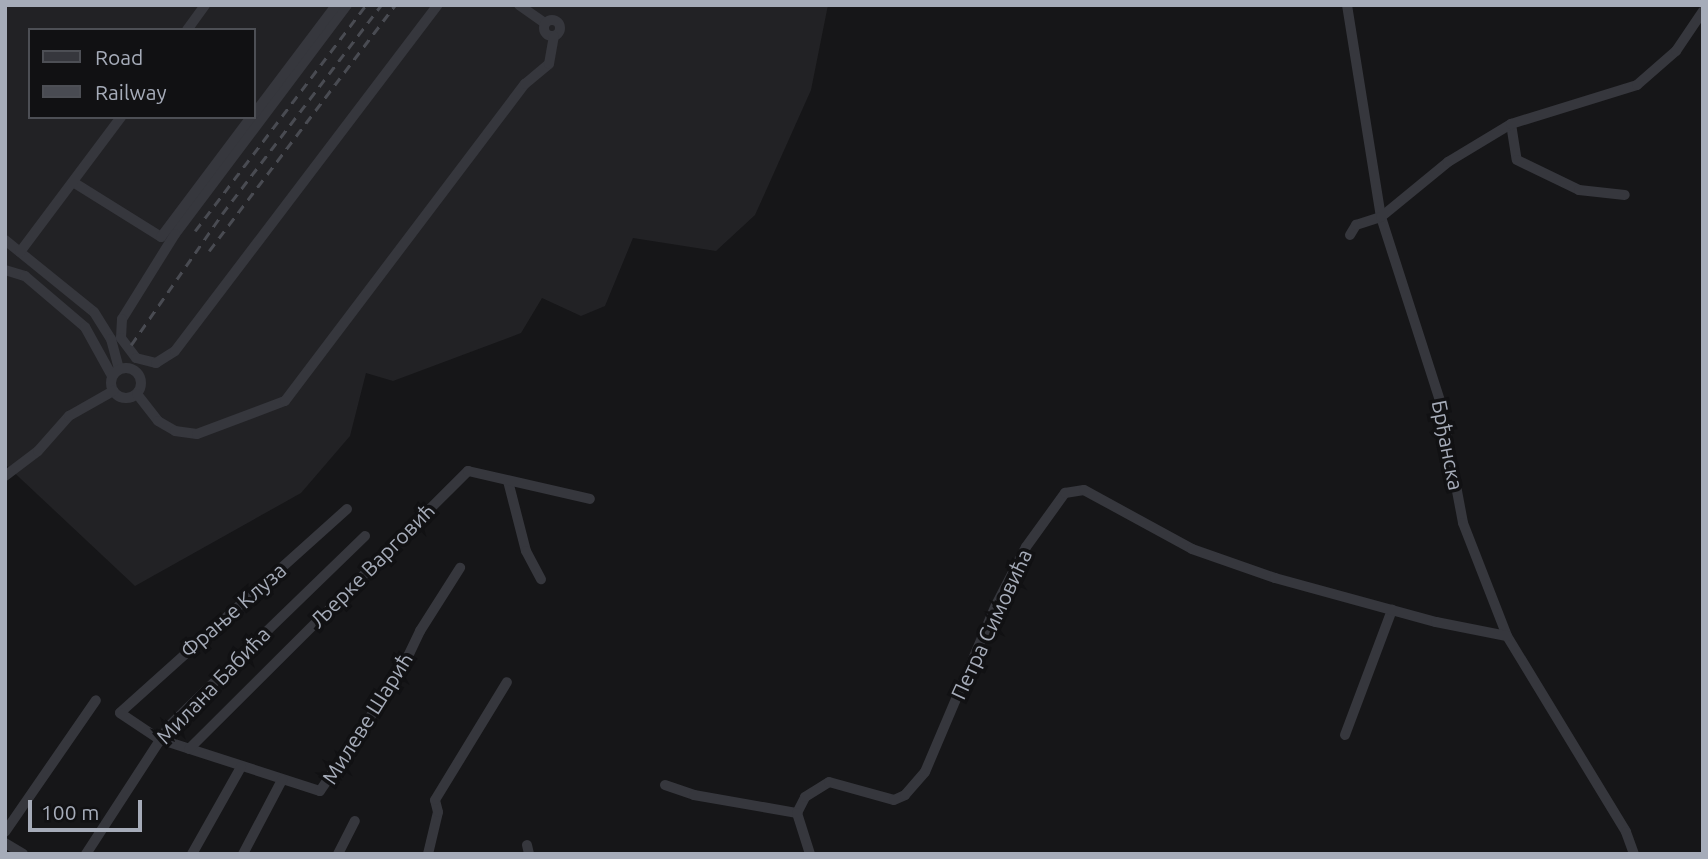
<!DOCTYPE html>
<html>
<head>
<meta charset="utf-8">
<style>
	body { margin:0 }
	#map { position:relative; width:1708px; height:859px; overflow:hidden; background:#161618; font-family:Ubuntu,sans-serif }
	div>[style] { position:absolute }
	.built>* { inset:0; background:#222225 }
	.minor>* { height:10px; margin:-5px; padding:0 5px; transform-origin:5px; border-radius:5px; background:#36373d }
	.minor>.ring { margin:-5px; padding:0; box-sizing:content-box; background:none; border:10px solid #36373d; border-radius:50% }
	.rail>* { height:2.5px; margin-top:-1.25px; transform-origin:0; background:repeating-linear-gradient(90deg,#494b52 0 9px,transparent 0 16px) }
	span { translate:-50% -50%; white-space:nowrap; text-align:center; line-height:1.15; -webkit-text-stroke:7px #111113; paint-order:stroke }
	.street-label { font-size:21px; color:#a6acb9 }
	.frame { position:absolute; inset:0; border:7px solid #a6acb9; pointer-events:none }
	.legend { position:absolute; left:28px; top:28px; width:228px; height:91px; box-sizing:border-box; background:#111113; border:2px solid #4d4f55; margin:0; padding:9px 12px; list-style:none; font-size:21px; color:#a6acb9 }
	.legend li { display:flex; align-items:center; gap:14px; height:35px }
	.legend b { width:35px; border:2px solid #4d4f55 }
	.scale { position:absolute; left:28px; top:800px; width:114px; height:32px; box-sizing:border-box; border:4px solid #a6acb9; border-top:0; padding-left:9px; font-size:21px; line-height:24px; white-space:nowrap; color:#a6acb9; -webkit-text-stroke:5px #111113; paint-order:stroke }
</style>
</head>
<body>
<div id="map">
	<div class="built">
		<div style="clip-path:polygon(evenodd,5px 5px,828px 5px,811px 90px,755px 215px,716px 251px,633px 238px,605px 306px,581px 316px,542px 298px,521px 333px,393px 381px,366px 373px,350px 436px,301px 493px,135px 586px,5px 464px,5px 5px,30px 30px,254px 30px,254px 117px,30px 117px,30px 30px)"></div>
	</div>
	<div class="minor">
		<div style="left:347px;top:5px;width:286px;rotate:126.9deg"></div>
		<div style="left:175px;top:234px;width:100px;rotate:121.9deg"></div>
		<div style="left:122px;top:319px;width:19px;rotate:93deg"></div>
		<div style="left:121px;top:338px;width:25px;rotate:53deg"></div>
		<div style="left:136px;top:358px;width:21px;rotate:14deg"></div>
		<div style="left:156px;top:363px;width:22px;rotate:-32deg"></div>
		<div style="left:175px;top:351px;width:435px;rotate:-52.8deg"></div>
		<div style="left:519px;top:5px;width:32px;rotate:35deg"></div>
		<div style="left:1347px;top:5px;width:215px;rotate:80.9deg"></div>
		<div style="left:1381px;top:217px;width:193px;rotate:72.2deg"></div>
		<div style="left:1440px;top:401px;width:124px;rotate:79.3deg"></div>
		<div style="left:1463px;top:523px;width:121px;rotate:68.7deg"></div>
		<div style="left:1507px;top:636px;width:229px;rotate:58.7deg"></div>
		<div style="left:1626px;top:832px;width:23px;rotate:70deg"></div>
		<div class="ring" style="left:544px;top:20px;width:6px;height:6px"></div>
		<div style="left:187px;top:30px;width:31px;rotate:-54deg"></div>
		<div style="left:254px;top:114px;width:136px;rotate:-53deg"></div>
		<div style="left:1511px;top:124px;width:36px;rotate:81deg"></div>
		<div style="left:1517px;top:160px;width:69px;rotate:25.8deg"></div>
		<div style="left:1579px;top:190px;width:46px;rotate:6.2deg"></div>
		<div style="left:73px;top:182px;width:104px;rotate:32deg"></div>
		<div style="left:161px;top:237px;width:150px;rotate:-53.1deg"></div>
		<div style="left:1350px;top:235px;width:12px;rotate:-59deg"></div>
		<div style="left:1356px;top:225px;width:26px;rotate:-18deg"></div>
		<div style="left:1381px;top:217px;width:87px;rotate:-39.4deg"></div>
		<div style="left:1448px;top:162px;width:74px;rotate:-31.1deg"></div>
		<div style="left:1511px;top:124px;width:132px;rotate:-17.2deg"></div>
		<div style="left:1637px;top:85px;width:52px;rotate:-41.1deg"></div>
		<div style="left:1676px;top:51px;width:48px;rotate:-56deg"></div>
		<div style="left:5px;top:240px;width:114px;rotate:39deg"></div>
		<div style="left:94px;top:312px;width:32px;rotate:58deg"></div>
		<div style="left:111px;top:339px;width:31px;rotate:75deg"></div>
		<div style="left:20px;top:252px;width:169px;rotate:-53.2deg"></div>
		<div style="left:5px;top:270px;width:21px;rotate:17deg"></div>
		<div style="left:25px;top:276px;width:79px;rotate:40.4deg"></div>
		<div style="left:85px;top:327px;width:56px;rotate:61.1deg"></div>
		<div class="ring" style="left:111px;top:368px;width:20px;height:20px"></div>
		<div style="left:137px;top:394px;width:34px;rotate:52deg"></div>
		<div style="left:158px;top:421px;width:20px;rotate:30deg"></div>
		<div style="left:175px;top:431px;width:22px;rotate:8deg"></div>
		<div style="left:197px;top:434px;width:94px;rotate:-20.6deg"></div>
		<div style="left:285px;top:401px;width:398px;rotate:-52.9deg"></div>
		<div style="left:525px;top:84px;width:31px;rotate:-40deg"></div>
		<div style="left:549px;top:64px;width:28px;rotate:-80deg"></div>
		<div style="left:5px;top:476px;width:41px;rotate:-37.1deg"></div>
		<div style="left:38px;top:451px;width:47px;rotate:-48.5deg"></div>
		<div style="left:69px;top:416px;width:51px;rotate:-29.6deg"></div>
		<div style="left:508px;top:481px;width:72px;rotate:75.6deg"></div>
		<div style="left:526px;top:551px;width:32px;rotate:62deg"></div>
		<div style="left:347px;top:509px;width:305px;rotate:138.1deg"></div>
		<div style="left:120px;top:713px;width:47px;rotate:33.7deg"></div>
		<div style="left:159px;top:739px;width:169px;rotate:17.9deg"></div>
		<div style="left:320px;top:791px;width:143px;rotate:-55.9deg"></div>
		<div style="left:400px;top:673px;width:47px;rotate:-64.5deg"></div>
		<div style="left:420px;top:631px;width:75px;rotate:-57.6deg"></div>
		<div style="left:1345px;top:735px;width:134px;rotate:-69.4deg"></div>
		<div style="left:189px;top:749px;width:394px;rotate:-44.9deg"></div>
		<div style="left:468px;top:471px;width:125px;rotate:12.9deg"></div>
		<div style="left:665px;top:785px;width:31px;rotate:19deg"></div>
		<div style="left:694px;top:795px;width:105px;rotate:9.9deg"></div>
		<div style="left:797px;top:813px;width:18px;rotate:-63deg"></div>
		<div style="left:805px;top:797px;width:28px;rotate:-32deg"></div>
		<div style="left:829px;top:782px;width:67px;rotate:15.5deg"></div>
		<div style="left:894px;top:800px;width:12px;rotate:-24deg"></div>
		<div style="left:905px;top:795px;width:30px;rotate:-49deg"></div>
		<div style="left:925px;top:772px;width:181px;rotate:-67deg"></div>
		<div style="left:996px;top:605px;width:65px;rotate:-62.7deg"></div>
		<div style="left:1026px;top:547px;width:67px;rotate:-54.2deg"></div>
		<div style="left:1065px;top:493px;width:19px;rotate:-9deg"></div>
		<div style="left:1084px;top:490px;width:123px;rotate:28.6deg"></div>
		<div style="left:1192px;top:549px;width:88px;rotate:19.3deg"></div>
		<div style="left:1275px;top:578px;width:167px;rotate:15.3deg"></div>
		<div style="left:1436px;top:622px;width:72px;rotate:11.2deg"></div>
		<div style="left:797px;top:813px;width:43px;rotate:72.4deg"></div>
		<div style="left:5px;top:832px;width:160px;rotate:-55.4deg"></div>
		<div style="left:5px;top:843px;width:21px;rotate:31deg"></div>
		<div style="left:527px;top:845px;width:9px;rotate:77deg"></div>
		<div style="left:86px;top:854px;width:153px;rotate:-57deg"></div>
		<div style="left:169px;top:726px;width:273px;rotate:-44.1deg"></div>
		<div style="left:192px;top:854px;width:100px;rotate:-60.6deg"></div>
		<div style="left:243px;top:854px;width:84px;rotate:-62.2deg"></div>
		<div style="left:338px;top:854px;width:37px;rotate:-63deg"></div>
		<div style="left:428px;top:854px;width:43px;rotate:-76.6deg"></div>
		<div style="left:438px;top:812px;width:12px;rotate:-104deg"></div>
		<div style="left:435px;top:800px;width:138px;rotate:-58.6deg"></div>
	</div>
	<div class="rail">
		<div style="left:195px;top:231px;width:283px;rotate:-52.9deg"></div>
		<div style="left:209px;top:251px;width:308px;rotate:-52.9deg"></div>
		<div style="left:131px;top:345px;width:160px;rotate:-55.2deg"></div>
		<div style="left:222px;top:214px;width:263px;rotate:-52.7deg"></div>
	</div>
	<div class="street-label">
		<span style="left:1448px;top:445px;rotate:79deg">Брђанска</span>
		<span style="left:372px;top:565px;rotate:-45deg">Љерке Варговић</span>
		<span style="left:233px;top:610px;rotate:-41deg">Фрање Клуза</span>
		<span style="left:991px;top:624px;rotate:-65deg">Петра Симовића</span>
		<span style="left:213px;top:685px;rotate:-46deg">Милана Бабића</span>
		<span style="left:367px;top:718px;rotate:-58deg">Милеве Шарић</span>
	</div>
	<div class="frame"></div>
	<ul class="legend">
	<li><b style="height:9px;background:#36373d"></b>Road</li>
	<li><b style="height:9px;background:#494b52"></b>Railway</li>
	</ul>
	<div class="scale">100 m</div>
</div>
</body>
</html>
